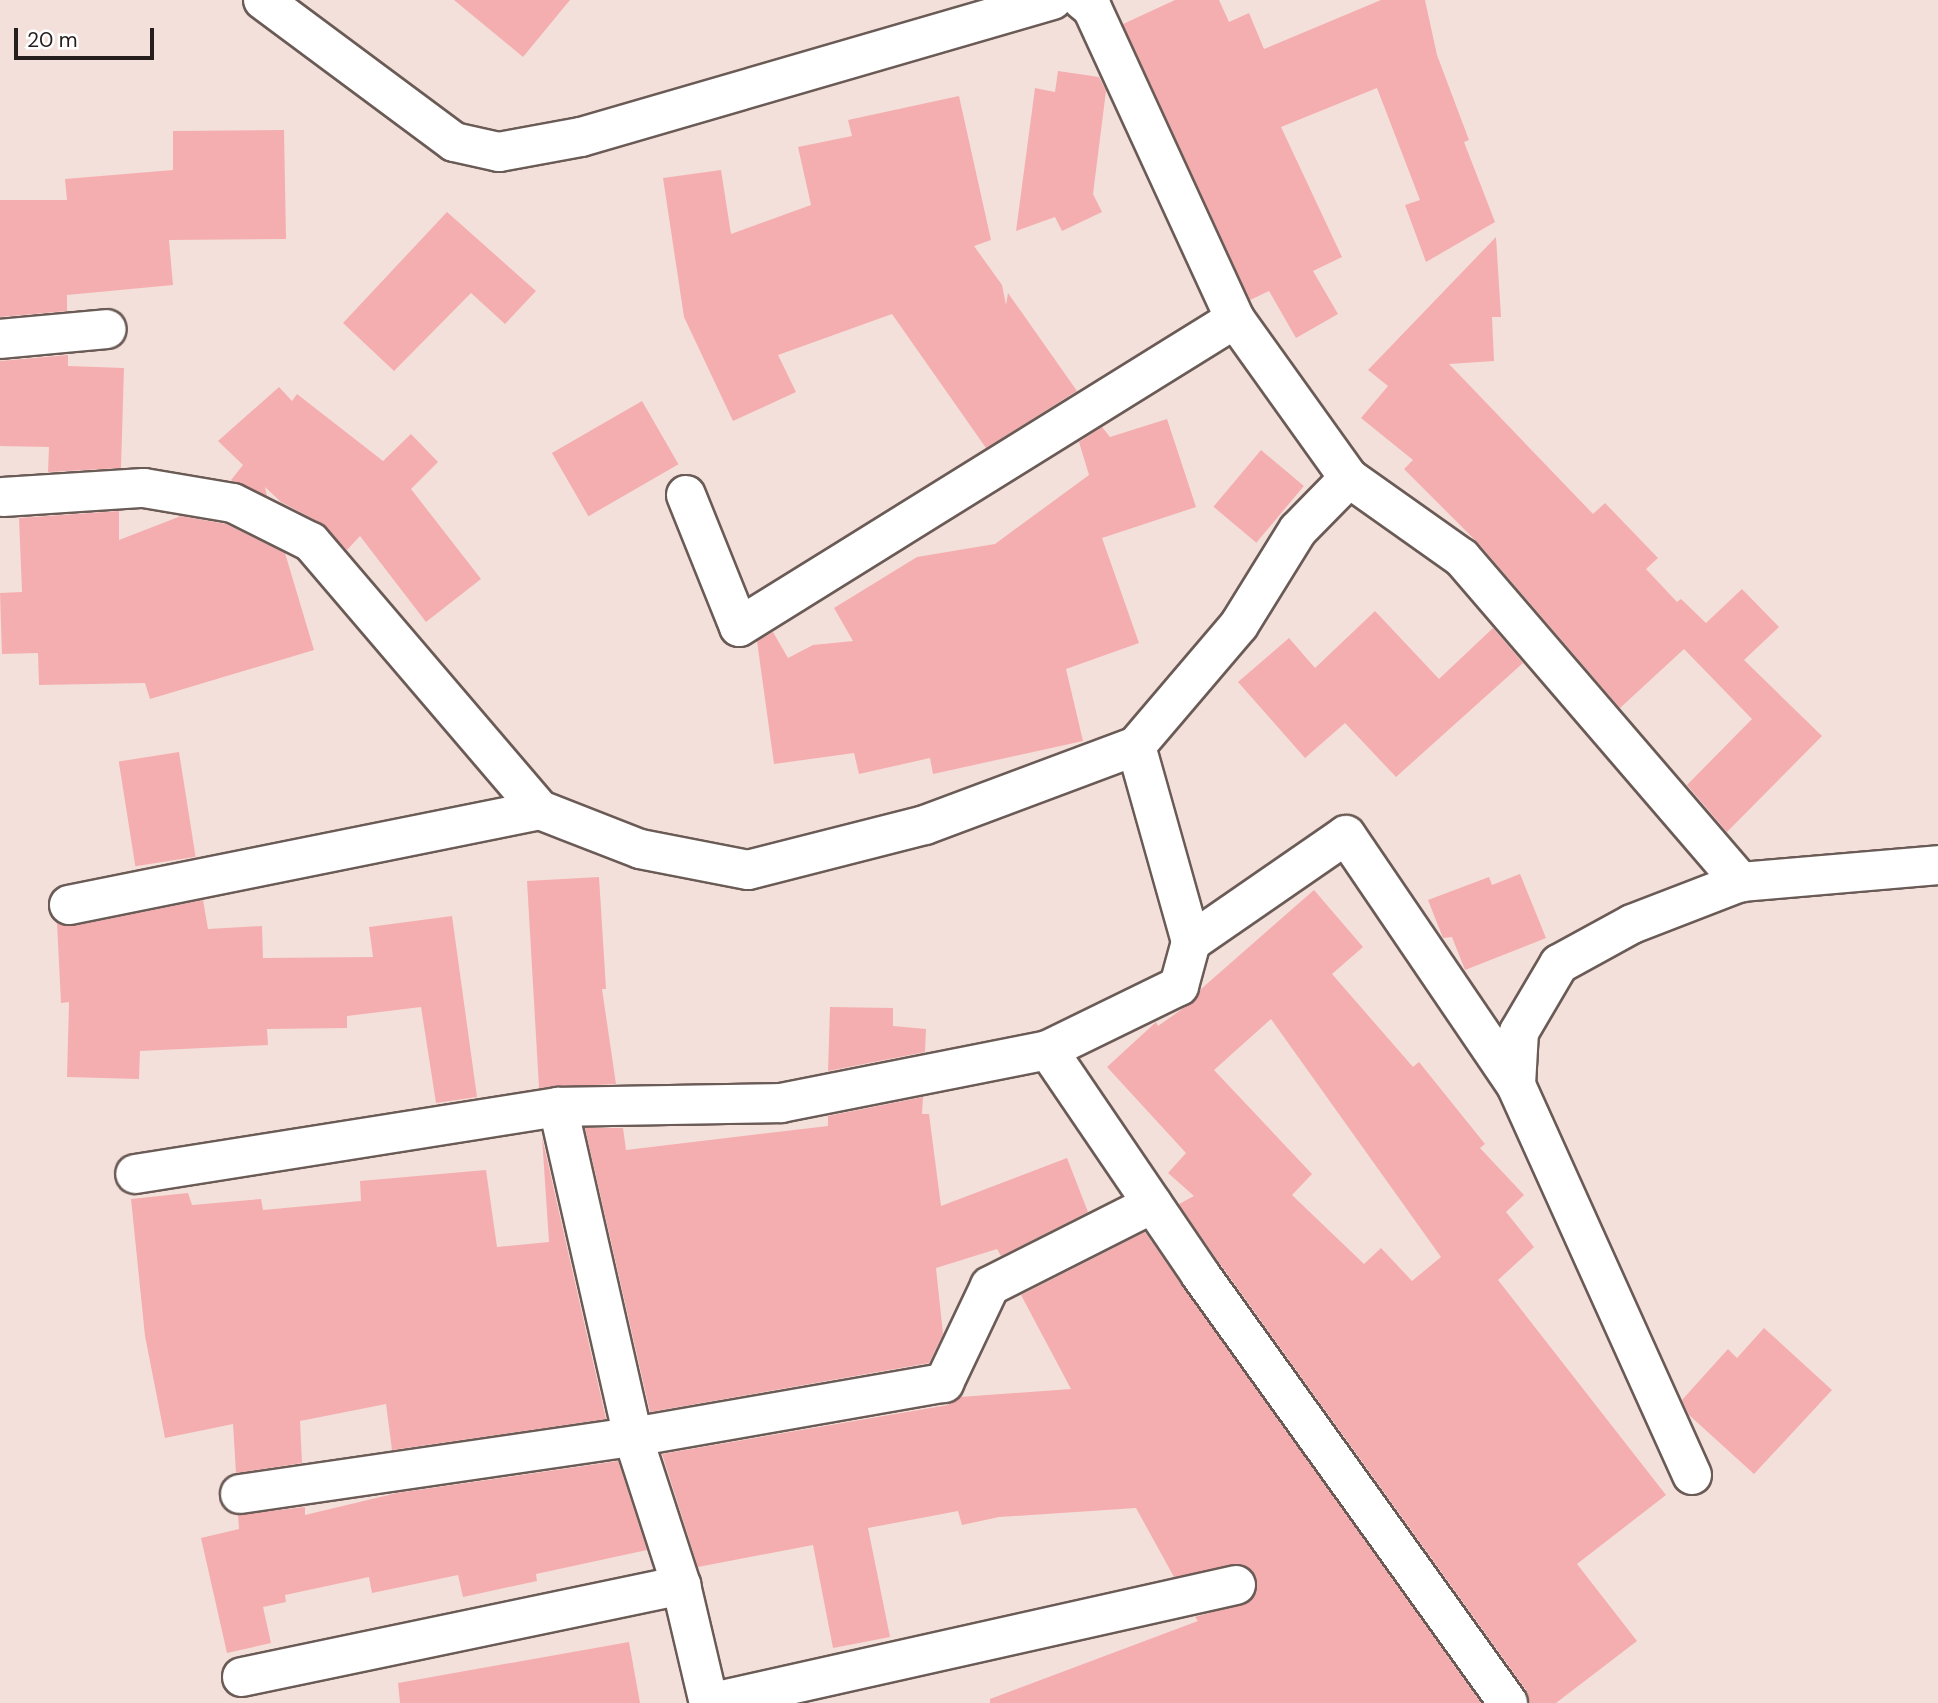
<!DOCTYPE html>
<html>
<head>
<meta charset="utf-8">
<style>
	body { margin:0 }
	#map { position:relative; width:1938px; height:1703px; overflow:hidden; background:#f3e0da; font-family:"DM Sans",sans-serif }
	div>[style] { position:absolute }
	.building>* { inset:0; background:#f5aeaf; transform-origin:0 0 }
	.roads { filter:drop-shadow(2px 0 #6b5b56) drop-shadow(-2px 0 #6b5b56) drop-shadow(0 2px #6b5b56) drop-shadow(0 -2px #6b5b56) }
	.minor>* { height:38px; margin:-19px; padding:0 19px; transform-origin:19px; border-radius:19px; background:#fff }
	span { translate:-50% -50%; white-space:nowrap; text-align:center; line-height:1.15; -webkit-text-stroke:7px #fff; paint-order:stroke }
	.scale { position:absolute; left:14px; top:28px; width:140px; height:32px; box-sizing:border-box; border:4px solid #251e1c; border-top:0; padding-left:9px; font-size:21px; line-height:24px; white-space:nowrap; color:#251e1c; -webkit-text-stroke:5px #fff; paint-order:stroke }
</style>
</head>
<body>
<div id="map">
	<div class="building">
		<div style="clip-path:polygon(454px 0,570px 0,523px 57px)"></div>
		<div style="clip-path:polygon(1175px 0,1219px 0,1229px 22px,1249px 13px,1264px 49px,1381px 0,1425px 0,1437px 55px,1469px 140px,1464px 142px,1495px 222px,1426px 262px,1405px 205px,1420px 200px,1377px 88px,1281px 127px,1342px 257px,1313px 271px,1338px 314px,1296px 338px,1269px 291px,1250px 300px,1123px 24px)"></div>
		<div style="clip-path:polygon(1058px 71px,1099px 77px,1106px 91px,1093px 194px,1102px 212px,1062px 231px,1055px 217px,1016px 231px,1035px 88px,1055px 92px)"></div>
		<div style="clip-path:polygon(959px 96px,991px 240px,974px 246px,1002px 285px,1006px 305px,1008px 293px,1077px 391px,986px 448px,892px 314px,778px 355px,796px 392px,733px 421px,684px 317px,663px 178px,721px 170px,731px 234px,811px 205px,798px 147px,852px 136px,848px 120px)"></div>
		<div style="clip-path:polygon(284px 130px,286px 239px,169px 240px,173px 285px,67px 295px,67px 311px,0 317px,0 200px,67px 200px,65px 179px,173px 170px,173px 131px)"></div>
		<div style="clip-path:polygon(447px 212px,536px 291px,505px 324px,471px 293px,394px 371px,343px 323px)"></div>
		<div style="clip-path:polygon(1496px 237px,1501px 317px,1492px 317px,1494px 361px,1449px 364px,1593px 514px,1605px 503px,1658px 558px,1646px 569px,1677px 602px,1681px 599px,1706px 623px,1742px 589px,1779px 627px,1744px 660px,1822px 736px,1727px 832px,1687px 785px,1752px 719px,1684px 649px,1620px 708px,1479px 544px,1404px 469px,1413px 460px,1361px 418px,1388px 386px,1368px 370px)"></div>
		<div style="clip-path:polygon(68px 355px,68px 366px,124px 368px,121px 468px,48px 472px,49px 447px,0 446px,0 361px)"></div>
		<div style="clip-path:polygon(279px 387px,292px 401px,297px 394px,383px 461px,411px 434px,438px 462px,411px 489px,481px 579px,426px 622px,360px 536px,347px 550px,321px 523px,281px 502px,265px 487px,267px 496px,231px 480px,243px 465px,218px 441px)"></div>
		<div style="left:642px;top:401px;width:73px;height:104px;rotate:60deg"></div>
		<div style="clip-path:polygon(1167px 419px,1196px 507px,1102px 538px,1139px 643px,1066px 669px,1083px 741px,933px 774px,930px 758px,859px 774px,854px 753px,774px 764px,757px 641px,773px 632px,788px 658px,813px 645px,853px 641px,834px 608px,917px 557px,995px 544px,1089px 475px,1079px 442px,1102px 427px,1110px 437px)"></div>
		<div style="left:1261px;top:450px;width:56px;height:74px;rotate:40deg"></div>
		<div style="clip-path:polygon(119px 511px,119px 540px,181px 516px,226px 524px,285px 553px,314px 650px,150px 699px,145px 683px,39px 685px,38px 653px,2px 654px,0 593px,22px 592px,19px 518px)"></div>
		<div style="clip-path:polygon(1375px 611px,1439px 679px,1493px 628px,1523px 663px,1396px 777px,1345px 723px,1305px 758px,1238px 682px,1289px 638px,1315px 668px)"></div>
		<div style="left:179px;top:752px;width:106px;height:61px;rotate:81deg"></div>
		<div style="clip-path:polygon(1520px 874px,1546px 938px,1465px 970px,1452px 937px,1443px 938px,1428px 900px,1489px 877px,1492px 885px)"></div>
		<div style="clip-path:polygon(599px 877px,606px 989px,602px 989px,616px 1084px,539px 1088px,527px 881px)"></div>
		<div style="clip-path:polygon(evenodd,1314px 890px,1363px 947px,1332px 974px,1413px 1067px,1419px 1062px,1485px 1144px,1480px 1148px,1524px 1195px,1506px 1212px,1534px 1247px,1498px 1280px,1666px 1495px,1577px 1564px,1637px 1641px,1556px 1703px,1530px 1703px,1526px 1690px,1218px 1261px,1179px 1204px,1194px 1196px,1168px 1173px,1186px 1153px,1107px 1067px,1156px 1022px,1158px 1026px,1195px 1000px,1201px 989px,1314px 890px,1271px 1019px,1441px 1257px,1412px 1281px,1381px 1248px,1364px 1264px,1292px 1195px,1312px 1174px,1214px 1070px,1271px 1019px)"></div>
		<div style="clip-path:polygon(203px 900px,208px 929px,262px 926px,263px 958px,373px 957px,369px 927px,452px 916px,477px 1097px,436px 1103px,421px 1007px,347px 1016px,347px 1028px,267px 1029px,268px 1045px,140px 1051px,139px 1079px,67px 1077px,69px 1002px,61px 1003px,57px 923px,73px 926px)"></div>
		<div style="clip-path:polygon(830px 1007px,893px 1008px,893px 1026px,926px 1029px,925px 1052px,828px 1071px)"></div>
		<div style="clip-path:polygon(923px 1097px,922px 1114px,929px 1114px,941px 1206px,1067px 1158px,1088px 1212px,1001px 1256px,997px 1249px,936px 1268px,943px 1334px,929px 1363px,650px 1412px,585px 1128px,623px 1128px,626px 1150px,828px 1126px,828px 1116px)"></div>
		<div style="clip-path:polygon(542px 1137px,606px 1419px,392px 1450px,386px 1404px,300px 1421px,302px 1463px,236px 1473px,233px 1424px,165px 1438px,145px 1336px,131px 1199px,188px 1193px,192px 1205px,261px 1199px,263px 1210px,361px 1201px,360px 1181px,486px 1170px,497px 1247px,549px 1242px)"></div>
		<div style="clip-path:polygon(1145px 1232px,1182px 1286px,1481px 1703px,990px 1703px,990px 1699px,1198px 1621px,1195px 1617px,1251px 1601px,1257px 1580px,1242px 1564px,1174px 1577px,1136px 1508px,999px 1517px,962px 1525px,958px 1511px,868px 1528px,890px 1637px,833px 1648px,813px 1545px,698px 1567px,662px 1454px,948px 1405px,960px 1397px,1071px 1389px,1021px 1295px)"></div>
		<div style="clip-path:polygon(1764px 1328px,1832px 1390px,1754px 1474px,1689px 1415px,1682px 1400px,1728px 1349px,1737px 1358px)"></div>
		<div style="clip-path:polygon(618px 1461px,647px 1550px,536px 1574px,537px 1581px,463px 1597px,458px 1575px,372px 1593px,369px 1577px,285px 1595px,286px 1602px,263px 1607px,271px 1643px,227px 1653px,201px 1538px,239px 1529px,238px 1515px,305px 1507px,305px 1515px,397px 1493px)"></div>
		<div style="clip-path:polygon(629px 1642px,640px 1703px,400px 1703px,398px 1683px)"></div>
	</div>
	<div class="roads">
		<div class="minor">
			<div style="left:263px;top:0;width:238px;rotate:36.6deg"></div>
			<div style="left:454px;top:142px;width:46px;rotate:12.5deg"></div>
			<div style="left:499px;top:152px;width:83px;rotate:-10.4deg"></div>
			<div style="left:581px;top:137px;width:491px;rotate:-16.2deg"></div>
			<div style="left:1082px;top:0;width:13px;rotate:39deg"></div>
			<div style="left:1092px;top:8px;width:342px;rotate:65.3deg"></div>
			<div style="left:1235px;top:319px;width:196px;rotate:54.4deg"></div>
			<div style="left:0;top:339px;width:107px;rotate:-5.3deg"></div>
			<div style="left:686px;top:495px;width:142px;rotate:68.1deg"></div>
			<div style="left:739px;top:627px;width:584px;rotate:-31.84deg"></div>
			<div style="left:3px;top:497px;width:141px;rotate:-3.7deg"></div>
			<div style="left:144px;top:488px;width:90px;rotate:9.6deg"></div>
			<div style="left:233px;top:503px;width:87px;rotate:26.6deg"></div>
			<div style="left:311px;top:542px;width:353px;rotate:49.5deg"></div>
			<div style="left:1136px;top:746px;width:159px;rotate:-49.6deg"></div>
			<div style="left:1239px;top:625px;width:112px;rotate:-58.2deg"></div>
			<div style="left:1298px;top:530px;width:73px;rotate:-45.6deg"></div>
			<div style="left:1349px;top:478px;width:138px;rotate:35.3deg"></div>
			<div style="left:1462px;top:558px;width:428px;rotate:49.3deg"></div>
			<div style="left:69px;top:905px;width:480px;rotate:-11.4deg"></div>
			<div style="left:540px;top:810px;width:107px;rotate:21.3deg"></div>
			<div style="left:640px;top:849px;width:110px;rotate:11deg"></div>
			<div style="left:748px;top:870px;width:183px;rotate:-14.3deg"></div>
			<div style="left:925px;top:825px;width:225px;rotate:-20.5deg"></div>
			<div style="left:1136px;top:746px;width:204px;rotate:74.3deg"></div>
			<div style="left:1191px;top:942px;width:46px;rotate:105.3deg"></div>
			<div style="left:1179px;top:986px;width:146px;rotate:154deg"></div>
			<div style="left:1048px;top:1050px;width:272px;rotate:168.8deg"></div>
			<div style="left:781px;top:1103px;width:223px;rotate:179deg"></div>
			<div style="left:558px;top:1107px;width:428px;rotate:171deg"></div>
			<div style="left:1191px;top:942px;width:188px;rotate:-34.6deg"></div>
			<div style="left:1346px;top:835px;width:302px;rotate:55.8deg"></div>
			<div style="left:1048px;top:1050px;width:271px;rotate:55.8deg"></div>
			<div style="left:1200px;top:1274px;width:528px;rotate:54.32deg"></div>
			<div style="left:558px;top:1107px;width:338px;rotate:77.2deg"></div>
			<div style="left:633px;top:1437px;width:156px;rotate:72deg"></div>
			<div style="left:681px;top:1585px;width:121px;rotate:76.7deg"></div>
			<div style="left:1692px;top:1475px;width:428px;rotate:-114.3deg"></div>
			<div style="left:1516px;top:1085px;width:53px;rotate:-86.8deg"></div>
			<div style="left:1519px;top:1032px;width:79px;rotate:-59.5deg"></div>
			<div style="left:1559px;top:964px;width:83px;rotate:-28.7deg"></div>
			<div style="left:1632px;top:924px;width:117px;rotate:-21.1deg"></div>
			<div style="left:1741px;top:882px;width:198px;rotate:-4.9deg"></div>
			<div style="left:240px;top:1494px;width:397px;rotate:-8.3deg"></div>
			<div style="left:633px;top:1437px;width:316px;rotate:-9.9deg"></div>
			<div style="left:944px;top:1383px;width:107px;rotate:-64.6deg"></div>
			<div style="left:990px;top:1286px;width:182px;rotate:-26.8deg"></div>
			<div style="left:242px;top:1677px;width:449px;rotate:-11.8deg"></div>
			<div style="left:709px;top:1703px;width:540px;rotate:-12.62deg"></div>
		</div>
	</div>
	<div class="scale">20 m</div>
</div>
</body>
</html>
